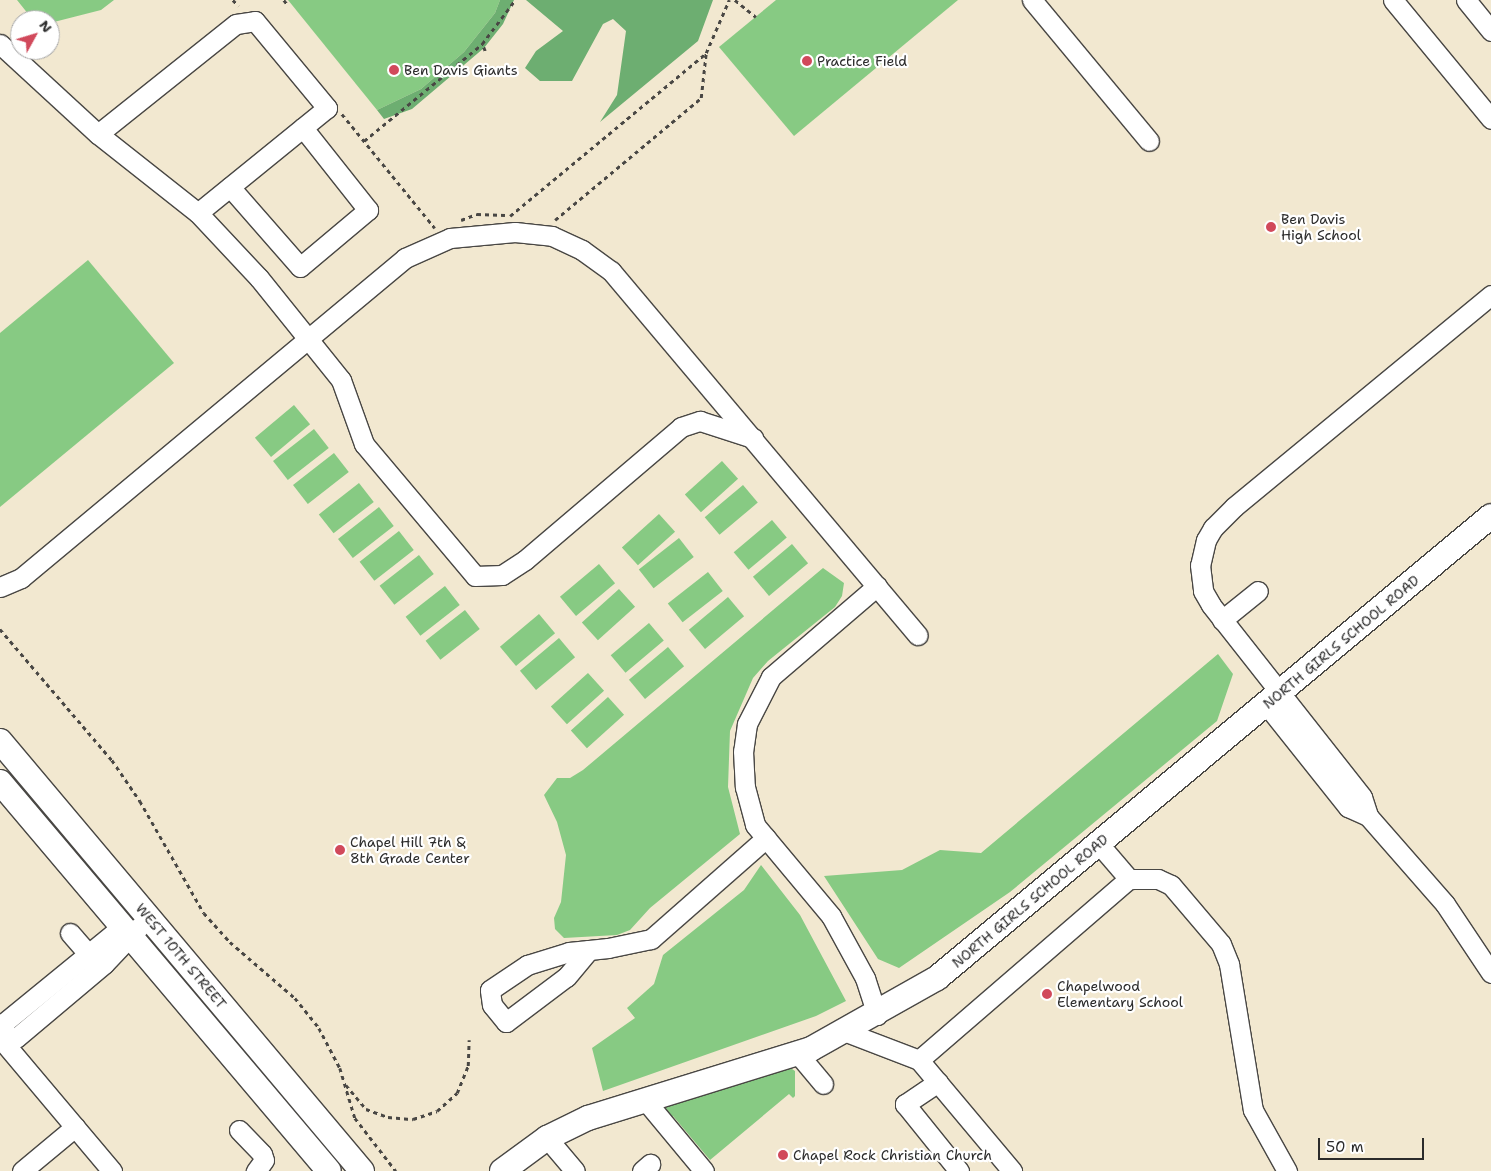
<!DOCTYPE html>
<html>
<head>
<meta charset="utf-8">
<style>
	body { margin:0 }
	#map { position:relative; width:1491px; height:1171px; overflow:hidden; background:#f2e8d0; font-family:"Shantell Sans",sans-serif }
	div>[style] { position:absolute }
	.green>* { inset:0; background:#87ca83; transform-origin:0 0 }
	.forest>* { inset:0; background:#6dae71 }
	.path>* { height:2.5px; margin-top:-1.25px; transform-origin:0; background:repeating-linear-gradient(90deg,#494744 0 4px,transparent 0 8px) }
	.roads { filter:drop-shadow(1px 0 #494744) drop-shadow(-1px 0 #494744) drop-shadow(0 1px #494744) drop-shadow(0 -1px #494744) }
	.minor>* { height:19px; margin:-9.5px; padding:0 9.5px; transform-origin:9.5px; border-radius:9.5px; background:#fff }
	.major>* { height:24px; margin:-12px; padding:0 12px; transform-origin:12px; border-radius:12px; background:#fff }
	.dots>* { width:14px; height:14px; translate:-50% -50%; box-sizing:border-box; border:2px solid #fff; border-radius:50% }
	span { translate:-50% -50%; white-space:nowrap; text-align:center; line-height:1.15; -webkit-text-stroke:4.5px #fff; paint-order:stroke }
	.poi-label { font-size:14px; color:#2b2b2b }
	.left { translate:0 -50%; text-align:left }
	.street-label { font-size:14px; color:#2b2b2b }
	.north { position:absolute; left:10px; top:10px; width:50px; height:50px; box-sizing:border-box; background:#fff; border:1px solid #aaa; border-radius:50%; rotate:51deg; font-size:14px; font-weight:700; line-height:20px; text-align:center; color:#2b2b2b }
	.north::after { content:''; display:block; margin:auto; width:18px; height:22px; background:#d1495b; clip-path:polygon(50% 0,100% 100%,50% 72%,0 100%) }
	.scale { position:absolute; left:1318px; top:1138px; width:106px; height:22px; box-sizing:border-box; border:2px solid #2b2b2b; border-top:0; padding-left:6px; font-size:15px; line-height:18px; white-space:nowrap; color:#2b2b2b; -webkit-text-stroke:4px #fff; paint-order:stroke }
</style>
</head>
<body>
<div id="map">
	<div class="green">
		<div style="clip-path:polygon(17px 0,114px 0,101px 10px,50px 23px,50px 20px,33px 20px)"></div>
		<div style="clip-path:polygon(288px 0,500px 0,495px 13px,464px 52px,421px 89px,377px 110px)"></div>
		<div style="clip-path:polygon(776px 0,958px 0,794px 136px,719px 47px)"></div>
		<div style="clip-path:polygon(88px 260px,174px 363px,0 507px,0 333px)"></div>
		<div style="left:294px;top:405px;width:25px;height:51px;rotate:50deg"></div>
		<div style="left:314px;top:429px;width:24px;height:52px;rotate:52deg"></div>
		<div style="left:334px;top:453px;width:24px;height:52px;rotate:52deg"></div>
		<div style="left:722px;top:461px;width:24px;height:50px;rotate:48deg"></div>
		<div style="left:359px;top:483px;width:24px;height:51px;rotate:52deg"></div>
		<div style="left:743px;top:485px;width:23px;height:50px;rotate:50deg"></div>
		<div style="left:379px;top:507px;width:24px;height:52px;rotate:52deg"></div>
		<div style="left:659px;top:514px;width:24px;height:50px;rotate:48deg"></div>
		<div style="left:772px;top:520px;width:23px;height:50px;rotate:50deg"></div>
		<div style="left:399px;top:531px;width:24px;height:50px;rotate:52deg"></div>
		<div style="left:679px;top:538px;width:24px;height:51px;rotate:52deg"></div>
		<div style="left:792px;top:544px;width:25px;height:51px;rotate:50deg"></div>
		<div style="left:419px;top:555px;width:24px;height:50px;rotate:52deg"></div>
		<div style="left:599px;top:564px;width:25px;height:51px;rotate:50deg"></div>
		<div style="clip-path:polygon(823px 568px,844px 583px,842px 596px,835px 607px,768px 661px,753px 678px,730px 731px,728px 787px,740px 834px,650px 908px,630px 930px,617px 935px,564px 938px,555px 929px,554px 918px,561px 902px,566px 855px,557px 822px,544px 795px,557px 778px,570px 778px,583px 770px)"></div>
		<div style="left:708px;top:572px;width:24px;height:51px;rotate:52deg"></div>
		<div style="left:445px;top:586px;width:24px;height:50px;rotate:52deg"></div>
		<div style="left:619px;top:589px;width:24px;height:50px;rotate:48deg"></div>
		<div style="left:728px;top:597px;width:25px;height:51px;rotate:50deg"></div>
		<div style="left:465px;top:610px;width:24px;height:50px;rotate:52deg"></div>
		<div style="left:539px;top:614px;width:25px;height:51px;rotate:50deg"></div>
		<div style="left:649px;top:623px;width:23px;height:50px;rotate:50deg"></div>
		<div style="left:559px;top:638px;width:25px;height:51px;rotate:50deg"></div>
		<div style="left:668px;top:647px;width:25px;height:51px;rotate:50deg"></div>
		<div style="clip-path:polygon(1218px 654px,1233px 674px,1217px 721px,1010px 892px,899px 968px,878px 959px,824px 876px,902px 870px,940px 850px,981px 853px)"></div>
		<div style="left:588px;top:673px;width:24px;height:50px;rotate:48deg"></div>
		<div style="left:608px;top:697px;width:24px;height:50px;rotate:48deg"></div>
		<div style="clip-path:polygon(761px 865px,800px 915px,846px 1001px,816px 1016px,603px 1091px,592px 1048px,635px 1018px,627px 1008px,654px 984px,663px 955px,744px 890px)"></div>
		<div style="clip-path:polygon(786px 1065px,795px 1071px,795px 1096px,793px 1098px,789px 1094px,710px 1160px,673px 1116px,667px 1121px,661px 1110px,664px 1106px)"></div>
	</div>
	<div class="forest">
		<div style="clip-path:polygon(500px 0,514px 0,503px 24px,484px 48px,412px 109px,384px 119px,377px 110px,421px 89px,464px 52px,495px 13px)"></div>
		<div style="clip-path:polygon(526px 0,713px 0,698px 41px,600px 122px,617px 95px,626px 31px,613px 19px,603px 24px,572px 81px,540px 81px,525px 68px,536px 51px,563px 31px)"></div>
	</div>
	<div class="path">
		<div style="left:233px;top:0;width:8px;rotate:45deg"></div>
		<div style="left:284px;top:0;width:5px;rotate:53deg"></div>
		<div style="left:735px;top:0;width:27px;rotate:39deg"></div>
		<div style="left:485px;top:51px;width:8px;rotate:-113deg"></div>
		<div style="left:482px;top:44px;width:55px;rotate:-53.1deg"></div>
		<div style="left:342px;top:114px;width:147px;rotate:50.8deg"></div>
		<div style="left:364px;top:141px;width:153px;rotate:-39.4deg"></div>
		<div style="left:510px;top:216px;width:254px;rotate:-39.7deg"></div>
		<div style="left:461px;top:220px;width:17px;rotate:-21deg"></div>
		<div style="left:477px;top:214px;width:28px;rotate:2deg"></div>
		<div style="left:555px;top:220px;width:190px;rotate:-39.9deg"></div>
		<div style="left:701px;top:98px;width:45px;rotate:-83.7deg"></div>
		<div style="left:706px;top:53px;width:58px;rotate:-66.5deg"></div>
		<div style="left:0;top:629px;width:172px;rotate:49.5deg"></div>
		<div style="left:112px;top:760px;width:50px;rotate:55.7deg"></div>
		<div style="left:140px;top:801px;width:129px;rotate:60.3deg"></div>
		<div style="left:204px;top:913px;width:39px;rotate:48deg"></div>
		<div style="left:230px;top:942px;width:86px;rotate:40.7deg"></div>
		<div style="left:295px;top:998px;width:38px;rotate:51deg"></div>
		<div style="left:319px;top:1028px;width:45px;rotate:62.3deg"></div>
		<div style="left:340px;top:1068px;width:52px;rotate:73.3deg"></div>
		<div style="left:355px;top:1118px;width:67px;rotate:52.3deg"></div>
		<div style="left:346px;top:1085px;width:31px;rotate:50deg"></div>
		<div style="left:366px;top:1109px;width:23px;rotate:20deg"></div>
		<div style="left:388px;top:1117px;width:25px;rotate:5deg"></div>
		<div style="left:413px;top:1119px;width:25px;rotate:-18deg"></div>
		<div style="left:437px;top:1111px;width:27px;rotate:-42deg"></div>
		<div style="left:457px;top:1093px;width:29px;rotate:-68deg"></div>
		<div style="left:468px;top:1066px;width:26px;rotate:-88deg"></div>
	</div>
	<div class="roads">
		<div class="minor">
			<div style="left:1032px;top:0;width:183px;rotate:50.3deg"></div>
			<div style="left:1393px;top:0;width:154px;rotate:50.5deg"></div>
			<div style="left:1466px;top:0;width:40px;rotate:51deg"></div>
			<div style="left:0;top:44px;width:133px;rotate:42.6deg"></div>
			<div style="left:98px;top:134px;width:127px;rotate:38.3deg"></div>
			<div style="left:198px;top:213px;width:89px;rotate:46.8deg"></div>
			<div style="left:259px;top:278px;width:131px;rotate:51.2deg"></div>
			<div style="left:341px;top:380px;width:68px;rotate:70.2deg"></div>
			<div style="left:364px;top:444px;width:172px;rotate:49.9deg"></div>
			<div style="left:475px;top:576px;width:27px;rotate:-2deg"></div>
			<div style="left:502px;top:575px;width:27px;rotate:-33deg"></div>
			<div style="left:525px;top:560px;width:205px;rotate:-40.4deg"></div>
			<div style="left:681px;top:427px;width:20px;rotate:-18deg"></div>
			<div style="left:700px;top:421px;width:56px;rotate:17.8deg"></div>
			<div style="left:98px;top:134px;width:176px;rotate:-38.6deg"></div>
			<div style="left:236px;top:24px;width:19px;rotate:-9deg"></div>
			<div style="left:255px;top:21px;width:113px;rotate:50.4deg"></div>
			<div style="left:327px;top:108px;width:166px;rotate:140.9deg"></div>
			<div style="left:230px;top:187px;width:106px;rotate:48.8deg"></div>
			<div style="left:300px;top:267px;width:89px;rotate:-40deg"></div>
			<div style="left:368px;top:210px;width:105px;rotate:-128.4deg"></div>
			<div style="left:1491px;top:295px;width:333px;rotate:140.5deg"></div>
			<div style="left:1234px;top:507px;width:30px;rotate:135deg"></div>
			<div style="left:1213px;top:528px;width:14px;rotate:120deg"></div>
			<div style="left:1206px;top:540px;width:26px;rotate:103deg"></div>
			<div style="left:1200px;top:565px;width:26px;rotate:83deg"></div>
			<div style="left:1203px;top:591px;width:16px;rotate:60deg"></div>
			<div style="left:1211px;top:605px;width:244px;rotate:51.8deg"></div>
			<div style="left:1362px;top:797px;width:20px;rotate:72deg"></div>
			<div style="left:1368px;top:816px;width:117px;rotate:48.8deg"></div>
			<div style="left:1445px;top:904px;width:83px;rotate:56.3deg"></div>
			<div style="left:877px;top:586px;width:140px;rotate:139.4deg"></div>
			<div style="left:771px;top:677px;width:53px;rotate:117.1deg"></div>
			<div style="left:747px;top:724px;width:27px;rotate:98deg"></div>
			<div style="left:743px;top:751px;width:36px;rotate:87deg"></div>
			<div style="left:745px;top:787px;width:39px;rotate:75deg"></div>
			<div style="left:755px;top:825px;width:119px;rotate:50.1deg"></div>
			<div style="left:831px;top:916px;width:71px;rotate:61.3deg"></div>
			<div style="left:865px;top:978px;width:39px;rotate:72deg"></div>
			<div style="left:0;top:587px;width:23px;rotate:-23deg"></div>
			<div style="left:21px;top:578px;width:500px;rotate:-39.8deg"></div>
			<div style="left:405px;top:258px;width:49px;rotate:-24deg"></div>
			<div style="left:450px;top:238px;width:65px;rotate:-5.3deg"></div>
			<div style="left:515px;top:232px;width:37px;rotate:6deg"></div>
			<div style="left:552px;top:236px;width:33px;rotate:25deg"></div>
			<div style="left:582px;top:250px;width:36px;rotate:36deg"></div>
			<div style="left:611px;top:271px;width:476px;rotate:49.9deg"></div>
			<div style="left:1222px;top:620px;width:46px;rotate:-38.9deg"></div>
			<div style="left:1266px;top:704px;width:132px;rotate:51.5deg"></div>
			<div style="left:1348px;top:807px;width:22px;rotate:24deg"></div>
			<div style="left:1098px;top:843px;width:48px;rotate:49.3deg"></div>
			<div style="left:70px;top:933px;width:29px;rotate:49deg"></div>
			<div style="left:589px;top:950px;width:35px;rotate:130deg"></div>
			<div style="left:566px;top:977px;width:75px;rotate:143.1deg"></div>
			<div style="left:506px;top:1022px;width:22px;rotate:-129deg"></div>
			<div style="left:492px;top:1005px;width:15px;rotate:-98deg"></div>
			<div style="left:490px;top:990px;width:45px;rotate:-34deg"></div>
			<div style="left:527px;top:965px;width:44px;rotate:-17.2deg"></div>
			<div style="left:569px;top:952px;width:20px;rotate:-6deg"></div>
			<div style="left:589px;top:950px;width:19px;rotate:-6deg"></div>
			<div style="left:608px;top:948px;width:44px;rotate:-11.8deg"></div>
			<div style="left:651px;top:939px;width:153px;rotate:-41.3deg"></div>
			<div style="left:846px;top:1032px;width:78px;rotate:21deg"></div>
			<div style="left:919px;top:1060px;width:277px;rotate:-40.8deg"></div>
			<div style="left:1129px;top:879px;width:29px"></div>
			<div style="left:1158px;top:879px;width:14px;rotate:25deg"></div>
			<div style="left:1171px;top:885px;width:77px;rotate:49.7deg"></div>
			<div style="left:1221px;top:944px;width:22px;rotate:68deg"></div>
			<div style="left:1229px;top:964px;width:148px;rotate:80.7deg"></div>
			<div style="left:1253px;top:1110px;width:70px;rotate:60.9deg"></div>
			<div style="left:0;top:1038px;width:174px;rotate:49.9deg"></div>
			<div style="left:2px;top:1040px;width:18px;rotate:-81deg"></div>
			<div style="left:5px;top:1022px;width:141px;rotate:-39.2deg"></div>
			<div style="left:114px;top:933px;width:15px;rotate:8deg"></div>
			<div style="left:0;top:1041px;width:16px;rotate:-11deg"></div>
			<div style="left:16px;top:1038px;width:115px;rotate:-40.1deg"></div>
			<div style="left:104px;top:964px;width:51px;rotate:-46.6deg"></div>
			<div style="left:798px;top:1054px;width:39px;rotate:50deg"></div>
			<div style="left:919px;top:1060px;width:145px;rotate:50deg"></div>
			<div style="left:938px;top:1082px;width:40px;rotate:146deg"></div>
			<div style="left:905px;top:1104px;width:86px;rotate:51.1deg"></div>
			<div style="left:645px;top:1100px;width:92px;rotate:50.3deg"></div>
			<div style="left:239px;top:1130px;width:33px;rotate:46deg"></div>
			<div style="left:262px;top:1154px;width:6px;rotate:72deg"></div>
			<div style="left:264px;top:1160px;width:14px;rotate:126deg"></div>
			<div style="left:547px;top:1138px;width:43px;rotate:49.7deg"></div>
			<div style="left:22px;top:1171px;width:69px;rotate:-39.7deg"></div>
			<div style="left:642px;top:1171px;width:11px;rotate:-41deg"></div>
		</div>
		<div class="major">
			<div style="left:0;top:741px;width:562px;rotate:49.91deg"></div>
			<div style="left:0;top:782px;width:509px;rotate:49.78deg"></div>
			<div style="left:502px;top:1171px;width:56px;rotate:-36.3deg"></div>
			<div style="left:547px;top:1138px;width:46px;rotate:-26deg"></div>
			<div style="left:588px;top:1118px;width:233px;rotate:-17.2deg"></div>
			<div style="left:811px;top:1049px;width:145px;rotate:-29.4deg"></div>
			<div style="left:937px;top:978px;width:721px;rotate:-39.83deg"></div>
		</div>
	</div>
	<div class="dots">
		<div style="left:807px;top:61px;background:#d1495b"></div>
		<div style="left:394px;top:70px;background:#d1495b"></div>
		<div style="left:1271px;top:227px;background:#d1495b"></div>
		<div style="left:340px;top:850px;background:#d1495b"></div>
		<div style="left:1047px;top:994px;background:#d1495b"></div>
		<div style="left:783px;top:1155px;background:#d1495b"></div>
	</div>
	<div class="poi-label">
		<span class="left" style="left:817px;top:61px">Practice Field</span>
		<span class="left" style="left:404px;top:70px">Ben Davis Giants</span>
		<span class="left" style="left:1281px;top:227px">Ben Davis<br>High School</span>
		<span class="left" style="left:350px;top:850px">Chapel Hill 7th &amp;<br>8th Grade Center</span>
		<span class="left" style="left:1057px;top:994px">Chapelwood<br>Elementary School</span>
		<span class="left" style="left:793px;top:1155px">Chapel Rock Christian Church</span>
	</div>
	<div class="street-label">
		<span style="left:1341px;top:642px;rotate:-40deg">NORTH GIRLS SCHOOL ROAD</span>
		<span style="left:1030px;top:901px;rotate:-40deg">NORTH GIRLS SCHOOL ROAD</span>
		<span style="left:181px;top:956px;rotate:50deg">WEST 10TH STREET</span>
	</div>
	<div class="north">N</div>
	<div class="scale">50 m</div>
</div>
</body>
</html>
